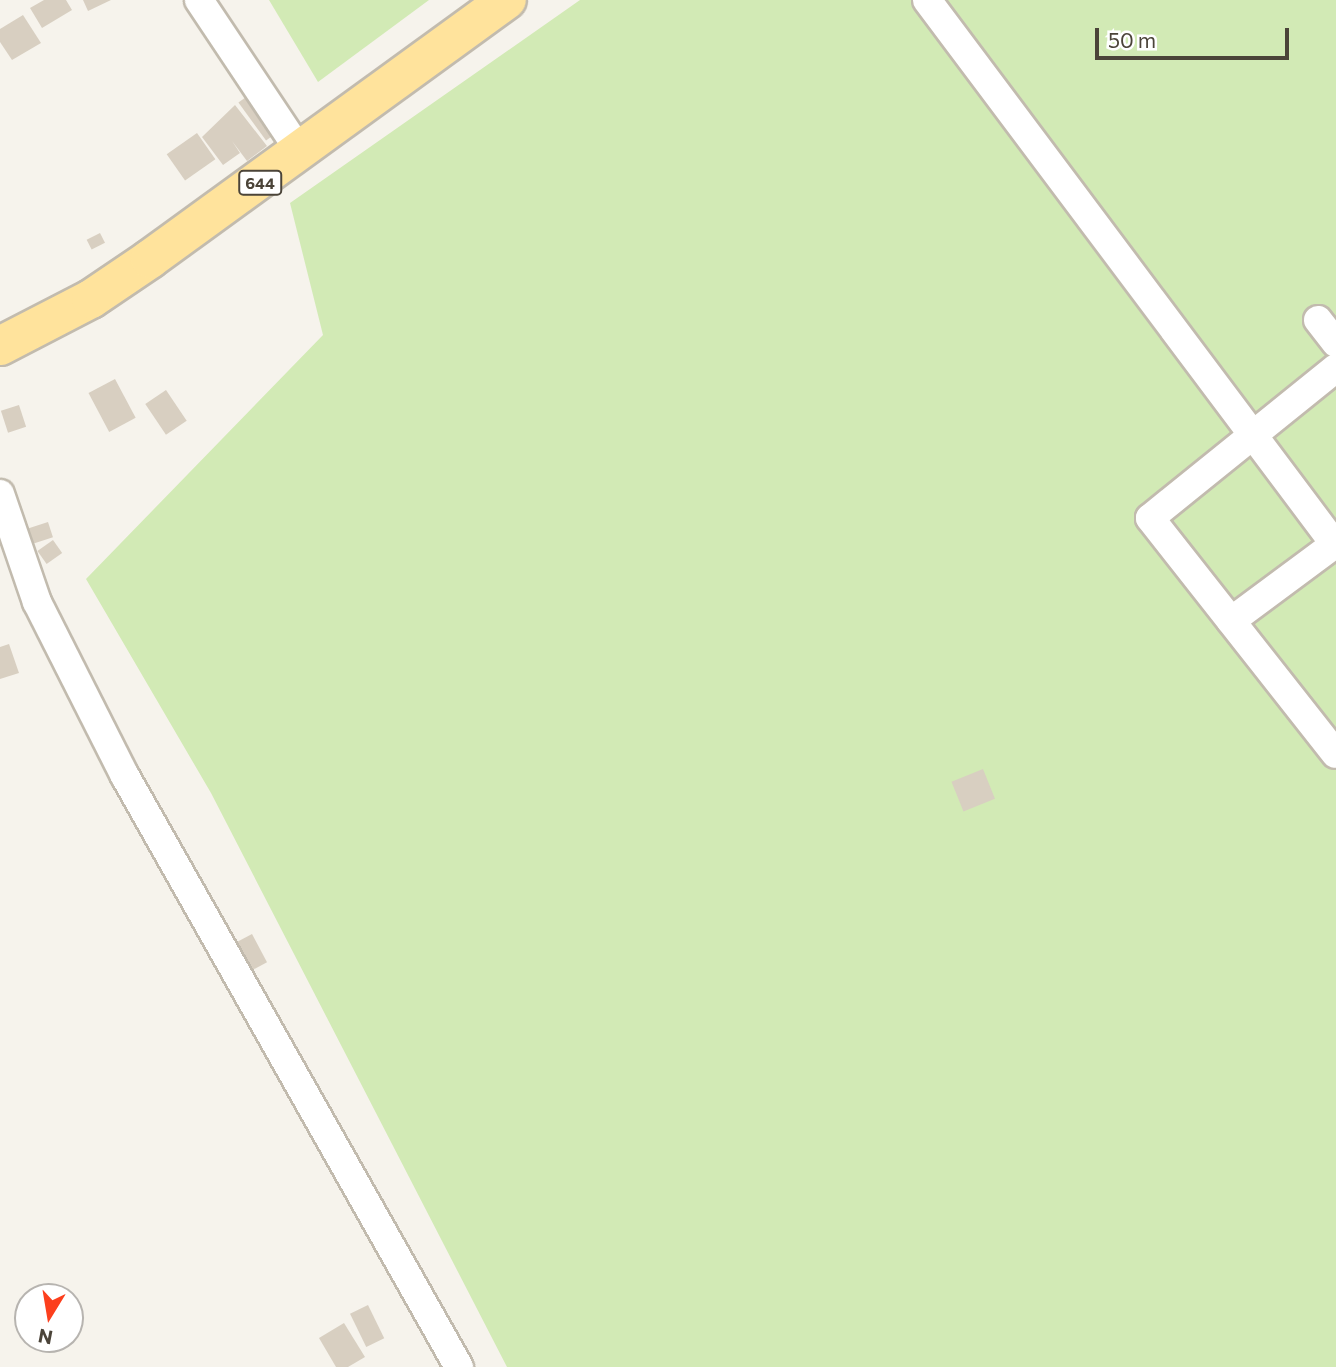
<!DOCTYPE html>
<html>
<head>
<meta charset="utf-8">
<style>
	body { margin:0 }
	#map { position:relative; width:1336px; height:1367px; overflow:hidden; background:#f6f3ec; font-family:Commissioner,sans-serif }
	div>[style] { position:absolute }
	.green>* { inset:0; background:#d2eab5 }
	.building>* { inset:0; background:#d8cfc1; transform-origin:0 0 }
	.roads { filter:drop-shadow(2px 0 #c2bbae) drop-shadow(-2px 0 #c2bbae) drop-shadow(0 2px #c2bbae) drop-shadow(0 -2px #c2bbae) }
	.street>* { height:28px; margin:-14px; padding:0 14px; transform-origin:14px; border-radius:14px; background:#fff }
	.primary>* { height:38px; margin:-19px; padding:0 19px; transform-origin:19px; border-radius:19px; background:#ffe39c }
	span { translate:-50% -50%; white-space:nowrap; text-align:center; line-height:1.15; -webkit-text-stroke:5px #fff; paint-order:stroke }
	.shield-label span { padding:2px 5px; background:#fff; border:2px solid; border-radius:5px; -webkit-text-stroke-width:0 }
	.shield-label { font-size:16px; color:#4b4439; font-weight:700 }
	.north { position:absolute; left:14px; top:1283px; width:70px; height:70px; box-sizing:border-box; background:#fff; border:2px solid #b7b4b0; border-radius:50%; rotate:191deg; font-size:19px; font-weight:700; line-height:28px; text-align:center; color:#4b4439 }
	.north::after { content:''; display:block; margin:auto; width:24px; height:32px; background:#fc3f1d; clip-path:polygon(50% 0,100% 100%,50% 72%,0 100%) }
	.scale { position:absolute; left:1095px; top:28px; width:194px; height:32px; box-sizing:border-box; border:4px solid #4b4439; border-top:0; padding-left:9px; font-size:21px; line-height:24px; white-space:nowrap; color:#4b4439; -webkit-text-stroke:5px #fff; paint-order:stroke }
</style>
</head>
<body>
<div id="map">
	<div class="green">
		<div style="clip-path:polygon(269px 0,429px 0,318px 82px)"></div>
		<div style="clip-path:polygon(580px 0,1336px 0,1336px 1367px,507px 1367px,211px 793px,86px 579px,323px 335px,290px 203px)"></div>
	</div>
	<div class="building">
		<div style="clip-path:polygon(44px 0,66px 0,72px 10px,42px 28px,30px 8px)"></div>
		<div style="clip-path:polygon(83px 0,111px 0,88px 11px)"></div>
		<div style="clip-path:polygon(23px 15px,41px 43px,12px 60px,0 42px,0 29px)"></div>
		<div style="left:253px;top:92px;width:47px;height:18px;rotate:54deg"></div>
		<div style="clip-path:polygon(235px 105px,267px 146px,247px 161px,232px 141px,240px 153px,223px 165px,202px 137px)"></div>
		<div style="left:197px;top:133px;width:32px;height:37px;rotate:55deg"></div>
		<div style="left:100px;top:233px;width:11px;height:15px;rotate:63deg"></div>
		<div style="left:115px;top:379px;width:44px;height:30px;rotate:62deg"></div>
		<div style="left:166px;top:390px;width:37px;height:25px;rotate:56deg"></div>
		<div style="left:19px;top:405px;width:23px;height:19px;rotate:72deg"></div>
		<div style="left:48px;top:522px;width:16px;height:21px;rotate:72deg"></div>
		<div style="left:53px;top:540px;width:16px;height:19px;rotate:55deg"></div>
		<div style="clip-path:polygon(9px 644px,19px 673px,0 679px,0 647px)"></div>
		<div style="left:983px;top:769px;width:32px;height:34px;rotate:68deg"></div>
		<div style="left:252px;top:934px;width:32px;height:24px;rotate:62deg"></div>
		<div style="left:368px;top:1305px;width:37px;height:20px;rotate:64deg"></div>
		<div style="clip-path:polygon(344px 1323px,365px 1357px,348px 1367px,336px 1367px,319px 1338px)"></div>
	</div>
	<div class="roads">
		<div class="street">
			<div style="left:199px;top:0;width:184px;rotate:56.3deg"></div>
			<div style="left:927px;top:0;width:682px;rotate:53.16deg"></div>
			<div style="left:1318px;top:320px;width:29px;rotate:52deg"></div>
			<div style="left:1336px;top:368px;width:239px;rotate:141.1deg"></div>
			<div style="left:1150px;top:518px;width:300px;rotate:51.8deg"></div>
			<div style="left:0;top:494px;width:114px;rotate:71.1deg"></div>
			<div style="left:37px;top:602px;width:195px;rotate:63.2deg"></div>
			<div style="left:125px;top:776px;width:679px;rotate:60.53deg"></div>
			<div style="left:1231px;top:621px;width:131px;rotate:-36.6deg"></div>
		</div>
		<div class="primary">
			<div style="left:0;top:346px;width:102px;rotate:-27.3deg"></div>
			<div style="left:91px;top:299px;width:71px;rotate:-34.1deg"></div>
			<div style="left:150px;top:259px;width:441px;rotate:-36deg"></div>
		</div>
	</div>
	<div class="shield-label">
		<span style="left:260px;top:183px">644</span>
	</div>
	<div class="north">N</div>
	<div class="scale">50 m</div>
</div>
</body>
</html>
